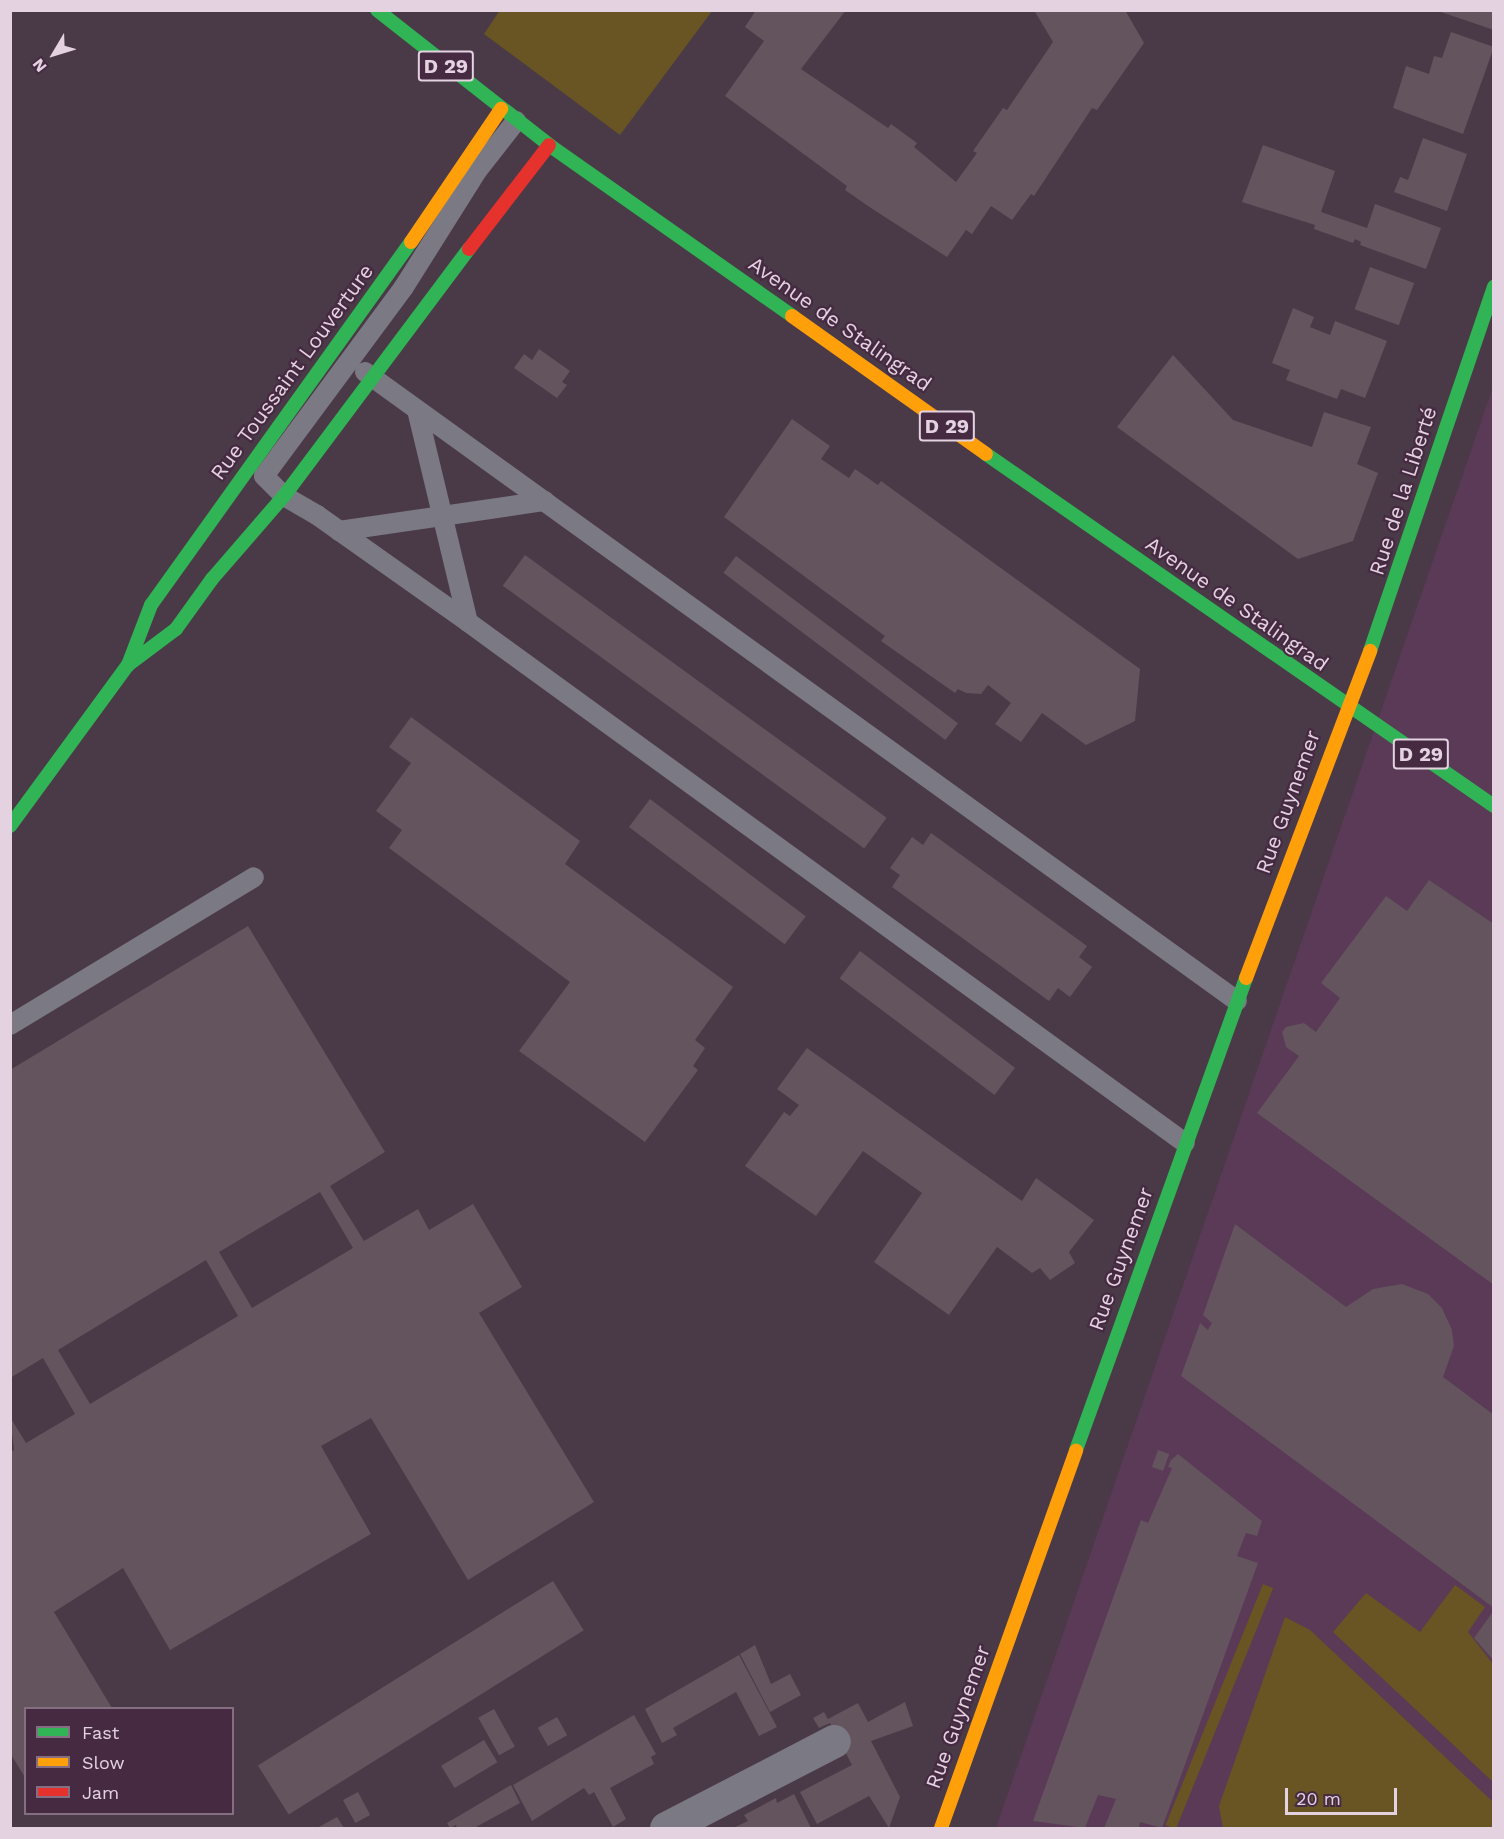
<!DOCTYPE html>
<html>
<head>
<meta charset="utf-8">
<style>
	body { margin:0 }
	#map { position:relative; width:1504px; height:1839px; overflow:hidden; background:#4a3a48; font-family:"Work Sans",sans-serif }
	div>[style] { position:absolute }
	.built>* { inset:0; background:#5a3a56 }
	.green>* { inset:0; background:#685523; transform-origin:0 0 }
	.building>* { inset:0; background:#63545e; transform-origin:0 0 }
	.lane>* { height:20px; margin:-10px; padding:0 10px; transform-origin:10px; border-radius:10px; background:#7b7984 }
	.street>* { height:33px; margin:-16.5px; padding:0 16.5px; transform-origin:16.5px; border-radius:16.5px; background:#7b7984 }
	.fast>* { height:14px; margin:-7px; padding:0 7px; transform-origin:7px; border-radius:7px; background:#30b455 }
	.slow>* { height:14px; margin:-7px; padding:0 7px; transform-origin:7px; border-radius:7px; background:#ff9f0a }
	.jam>* { height:14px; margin:-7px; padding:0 7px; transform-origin:7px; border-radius:7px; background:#e5322d }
	span { translate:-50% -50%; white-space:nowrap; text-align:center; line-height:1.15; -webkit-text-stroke:4.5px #452a42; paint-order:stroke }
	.shield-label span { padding:2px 4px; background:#452a42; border:2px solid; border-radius:4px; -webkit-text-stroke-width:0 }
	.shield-label { font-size:20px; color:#e4d2e1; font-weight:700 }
	.street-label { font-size:21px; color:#e4d2e1 }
	.frame { position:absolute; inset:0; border:12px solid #e4d2e1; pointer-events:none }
	.legend { position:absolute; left:24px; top:1707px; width:210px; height:108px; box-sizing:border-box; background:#452a42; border:2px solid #856d82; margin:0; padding:8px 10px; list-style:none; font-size:18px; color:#e4d2e1 }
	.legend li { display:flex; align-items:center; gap:12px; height:30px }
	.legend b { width:30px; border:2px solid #856d82 }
	.north { position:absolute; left:24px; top:24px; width:60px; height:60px; -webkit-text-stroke:4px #452a42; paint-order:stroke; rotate:232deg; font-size:16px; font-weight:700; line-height:24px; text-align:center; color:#e4d2e1 }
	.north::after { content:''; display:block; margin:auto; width:21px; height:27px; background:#e4d2e1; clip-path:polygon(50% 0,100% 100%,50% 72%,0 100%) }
	.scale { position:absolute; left:1285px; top:1788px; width:112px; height:27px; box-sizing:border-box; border:3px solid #e4d2e1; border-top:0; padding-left:8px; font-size:18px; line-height:21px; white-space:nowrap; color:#e4d2e1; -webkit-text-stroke:4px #452a42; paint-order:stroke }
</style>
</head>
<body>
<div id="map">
	<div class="built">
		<div style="clip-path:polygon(1493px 387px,1493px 1828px,996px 1828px,1354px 789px)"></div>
	</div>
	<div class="green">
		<div style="clip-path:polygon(500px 10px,712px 10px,712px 11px,620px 135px,484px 34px)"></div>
		<div style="left:1263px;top:1584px;width:11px;height:260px;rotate:22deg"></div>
		<div style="clip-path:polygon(1455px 1585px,1485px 1607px,1468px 1632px,1493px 1664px,1493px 1782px,1333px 1632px,1366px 1593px,1420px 1632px)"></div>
		<div style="clip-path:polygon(1285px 1617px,1310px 1630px,1493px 1802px,1493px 1828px,1223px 1828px,1219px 1806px)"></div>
	</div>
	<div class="building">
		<div style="clip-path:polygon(756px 10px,846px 10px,801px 69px,888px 128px,891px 124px,917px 143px,914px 147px,956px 182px,977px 153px,973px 151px,1003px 108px,1007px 110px,1053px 42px,1034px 10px,1125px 10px,1144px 43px,1097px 110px,1092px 108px,1034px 196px,1031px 194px,1012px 220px,991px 206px,972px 234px,966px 230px,947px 257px,871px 208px,845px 190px,847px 186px,725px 96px,764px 41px,745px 27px)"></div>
		<div style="clip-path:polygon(1438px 10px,1494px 10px,1494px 30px,1438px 11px)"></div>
		<div style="clip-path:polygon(1451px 32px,1494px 47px,1463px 134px,1393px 108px,1406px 66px,1429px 74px,1434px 56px,1442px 58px)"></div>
		<div style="clip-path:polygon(1423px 138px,1467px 154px,1447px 211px,1394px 192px,1400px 177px,1408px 180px)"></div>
		<div style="clip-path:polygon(1263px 145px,1335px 171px,1321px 212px,1367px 228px,1375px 204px,1441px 228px,1426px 269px,1360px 245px,1361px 242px,1355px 239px,1353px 243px,1314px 229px,1315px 225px,1242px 202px)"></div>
		<div style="left:1370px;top:267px;width:47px;height:45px;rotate:20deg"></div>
		<div style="clip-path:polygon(1293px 308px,1314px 317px,1310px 327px,1330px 335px,1335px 321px,1387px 341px,1365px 398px,1341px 389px,1337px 399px,1286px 380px,1290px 370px,1272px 363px)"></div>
		<div style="clip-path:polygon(539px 349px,570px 371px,562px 382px,567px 385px,557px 398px,514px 368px,524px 354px,532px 360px)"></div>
		<div style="clip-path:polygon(1173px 355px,1233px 420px,1312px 447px,1324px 412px,1371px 427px,1357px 464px,1378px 473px,1353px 541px,1298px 559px,1117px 427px)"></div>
		<div style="clip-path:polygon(792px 419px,830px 446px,821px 459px,849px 478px,855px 469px,878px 485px,881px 481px,1140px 669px,1135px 721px,1086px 745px,1042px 713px,1021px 742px,995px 724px,1011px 703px,988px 685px,981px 694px,966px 693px,958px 689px,955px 693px,881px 641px,885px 636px,724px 517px)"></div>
		<div style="left:525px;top:555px;width:447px;height:38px;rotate:36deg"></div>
		<div style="left:736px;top:556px;width:278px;height:21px;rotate:37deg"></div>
		<div style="clip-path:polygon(411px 717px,580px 841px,565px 864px,733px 987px,695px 1040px,705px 1048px,693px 1066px,698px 1070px,645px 1142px,519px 1051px,570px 982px,389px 848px,402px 830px,376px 811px,411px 763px,389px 747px)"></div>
		<div style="left:650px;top:799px;width:195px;height:35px;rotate:37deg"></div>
		<div style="clip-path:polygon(931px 833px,1087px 946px,1079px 957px,1092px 967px,1070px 997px,1058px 988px,1049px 1001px,892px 887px,900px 875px,890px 868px,912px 837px,923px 845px)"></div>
		<div style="clip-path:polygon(1429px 880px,1494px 924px,1494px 1285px,1257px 1113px,1299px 1056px,1286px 1047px,1282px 1032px,1286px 1027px,1304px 1023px,1316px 1032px,1340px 998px,1321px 983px,1386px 896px,1407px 911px)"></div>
		<div style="clip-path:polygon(evenodd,248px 926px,385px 1152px,330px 1186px,364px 1241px,418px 1209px,429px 1230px,473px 1204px,522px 1287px,479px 1313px,594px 1502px,468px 1580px,371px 1418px,321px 1446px,371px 1534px,170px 1650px,123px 1568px,54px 1612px,112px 1708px,26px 1708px,26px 1779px,10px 1753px,10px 1452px,14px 1450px,10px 1417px,26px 1443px,75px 1414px,43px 1358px,10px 1378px,10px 1070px,248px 926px,320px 1192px,353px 1248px,252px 1308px,219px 1252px,320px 1192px,248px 926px,206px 1260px,238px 1316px,90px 1404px,58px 1350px,206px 1260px)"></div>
		<div style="left:860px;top:951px;width:194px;height:34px;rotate:37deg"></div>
		<div style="clip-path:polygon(807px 1048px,1022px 1201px,1036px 1178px,1094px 1220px,1069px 1252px,1075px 1263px,1050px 1280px,1040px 1268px,1032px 1273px,997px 1247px,949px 1315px,874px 1262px,922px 1193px,863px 1151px,816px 1216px,745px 1166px,784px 1112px,790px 1116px,799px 1105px,777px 1089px)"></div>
		<div style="clip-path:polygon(1235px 1224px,1346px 1307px,1373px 1289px,1402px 1284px,1428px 1294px,1442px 1308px,1452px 1330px,1454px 1346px,1443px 1377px,1494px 1415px,1494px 1608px,1181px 1376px,1200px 1323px,1208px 1330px,1212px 1323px,1203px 1315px)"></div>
		<div style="left:1158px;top:1450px;width:12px;height:18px;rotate:20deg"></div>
		<div style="clip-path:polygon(1178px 1454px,1262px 1521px,1257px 1536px,1246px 1533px,1237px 1556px,1258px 1563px,1162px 1828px,1140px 1822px,1139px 1828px,1104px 1828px,1116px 1799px,1098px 1795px,1085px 1828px,1033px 1821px,1141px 1520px,1148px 1523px,1172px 1468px,1168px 1467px,1171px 1460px)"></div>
		<div style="left:553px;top:1581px;width:58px;height:348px;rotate:58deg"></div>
		<div style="clip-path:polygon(1494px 1610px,1494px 1661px,1474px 1638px)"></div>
		<div style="clip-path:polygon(755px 1645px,771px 1684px,790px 1674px,801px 1695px,770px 1712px,740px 1654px)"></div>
		<div style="clip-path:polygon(739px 1655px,777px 1727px,759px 1736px,736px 1692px,673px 1728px,677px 1735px,662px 1743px,645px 1709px)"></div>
		<div style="clip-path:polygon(905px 1702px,913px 1726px,871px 1741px,900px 1797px,889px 1828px,869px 1796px,817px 1824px,800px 1792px,852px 1765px,830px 1723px,819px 1728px,813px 1718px,824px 1712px,828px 1719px,858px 1703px,868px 1722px)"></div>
		<div style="left:494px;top:1709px;width:43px;height:18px;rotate:61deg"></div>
		<div style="clip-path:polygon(634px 1715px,656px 1754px,651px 1757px,654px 1764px,610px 1788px,626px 1819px,613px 1827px,594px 1792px,589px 1795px,584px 1788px,532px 1821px,513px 1785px)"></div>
		<div style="left:557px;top:1717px;width:21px;height:22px;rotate:61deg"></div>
		<div style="left:484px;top:1740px;width:26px;height:50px;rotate:59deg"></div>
		<div style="clip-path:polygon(511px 1785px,520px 1803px,474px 1828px,457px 1828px,456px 1825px,450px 1828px,447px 1823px)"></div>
		<div style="left:358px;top:1792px;width:26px;height:17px;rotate:62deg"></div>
		<div style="clip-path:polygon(794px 1794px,811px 1828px,733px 1828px,748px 1821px,744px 1815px,776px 1798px,777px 1803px)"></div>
		<div style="clip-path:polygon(337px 1817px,344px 1828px,317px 1828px)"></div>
	</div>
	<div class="lane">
		<div style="left:516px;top:121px;width:63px;rotate:128deg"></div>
		<div style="left:477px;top:171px;width:137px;rotate:122.2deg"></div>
		<div style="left:404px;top:287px;width:235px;rotate:126.5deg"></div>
		<div style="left:264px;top:476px;width:28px;rotate:45deg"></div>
		<div style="left:284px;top:496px;width:38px;rotate:30deg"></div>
		<div style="left:317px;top:515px;width:185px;rotate:35.3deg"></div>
		<div style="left:468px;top:622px;width:886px;rotate:36deg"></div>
		<div style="left:365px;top:372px;width:1075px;rotate:35.8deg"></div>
		<div style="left:417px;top:410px;width:218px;rotate:76.5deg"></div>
		<div style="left:339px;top:531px;width:208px;rotate:-8.3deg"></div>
		<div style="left:10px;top:1025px;width:285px;rotate:-31.2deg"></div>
	</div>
	<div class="street">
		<div style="left:666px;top:1828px;width:189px;rotate:-27.4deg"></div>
	</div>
	<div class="fast">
		<div style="left:377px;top:10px;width:219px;rotate:38.1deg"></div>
		<div style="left:549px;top:145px;width:297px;rotate:35.1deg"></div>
		<div style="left:986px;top:454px;width:618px;rotate:34.72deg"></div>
		<div style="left:1370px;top:651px;width:385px;rotate:-71.2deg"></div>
		<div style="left:128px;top:665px;width:60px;rotate:-36.9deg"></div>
		<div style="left:176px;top:629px;width:62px;rotate:-54.2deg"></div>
		<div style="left:212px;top:579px;width:110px;rotate:-49.1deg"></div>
		<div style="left:284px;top:496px;width:309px;rotate:-53.2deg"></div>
		<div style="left:10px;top:826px;width:200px;rotate:-53.8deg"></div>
		<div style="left:128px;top:665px;width:64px;rotate:-69deg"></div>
		<div style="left:151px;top:605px;width:447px;rotate:-54.4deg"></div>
		<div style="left:1076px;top:1450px;width:502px;rotate:-70.19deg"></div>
	</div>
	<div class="slow">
		<div style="left:411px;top:242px;width:161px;rotate:-55.9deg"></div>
		<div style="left:792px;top:316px;width:238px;rotate:35.4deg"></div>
		<div style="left:1246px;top:978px;width:350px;rotate:-69.2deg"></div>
		<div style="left:941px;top:1828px;width:401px;rotate:-70.3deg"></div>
	</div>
	<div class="jam">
		<div style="left:469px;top:249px;width:131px;rotate:-52.4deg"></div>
	</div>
	<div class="shield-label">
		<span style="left:446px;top:66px">D 29</span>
		<span style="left:947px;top:426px">D 29</span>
		<span style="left:1421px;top:754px">D 29</span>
	</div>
	<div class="street-label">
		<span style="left:840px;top:324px;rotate:35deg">Avenue de Stalingrad</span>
		<span style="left:292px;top:372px;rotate:-54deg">Rue Toussaint Louverture</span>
		<span style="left:1403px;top:491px;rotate:-72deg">Rue de la Liberté</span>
		<span style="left:1237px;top:604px;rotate:35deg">Avenue de Stalingrad</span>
		<span style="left:1288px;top:802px;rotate:-70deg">Rue Guynemer</span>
		<span style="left:1121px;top:1259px;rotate:-70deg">Rue Guynemer</span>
		<span style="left:958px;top:1717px;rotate:-70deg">Rue Guynemer</span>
	</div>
	<div class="frame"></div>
	<ul class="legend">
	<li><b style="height:8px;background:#30b455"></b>Fast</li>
	<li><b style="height:8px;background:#ff9f0a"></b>Slow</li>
	<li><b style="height:8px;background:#e5322d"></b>Jam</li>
	</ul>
	<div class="north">N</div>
	<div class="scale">20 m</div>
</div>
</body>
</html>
